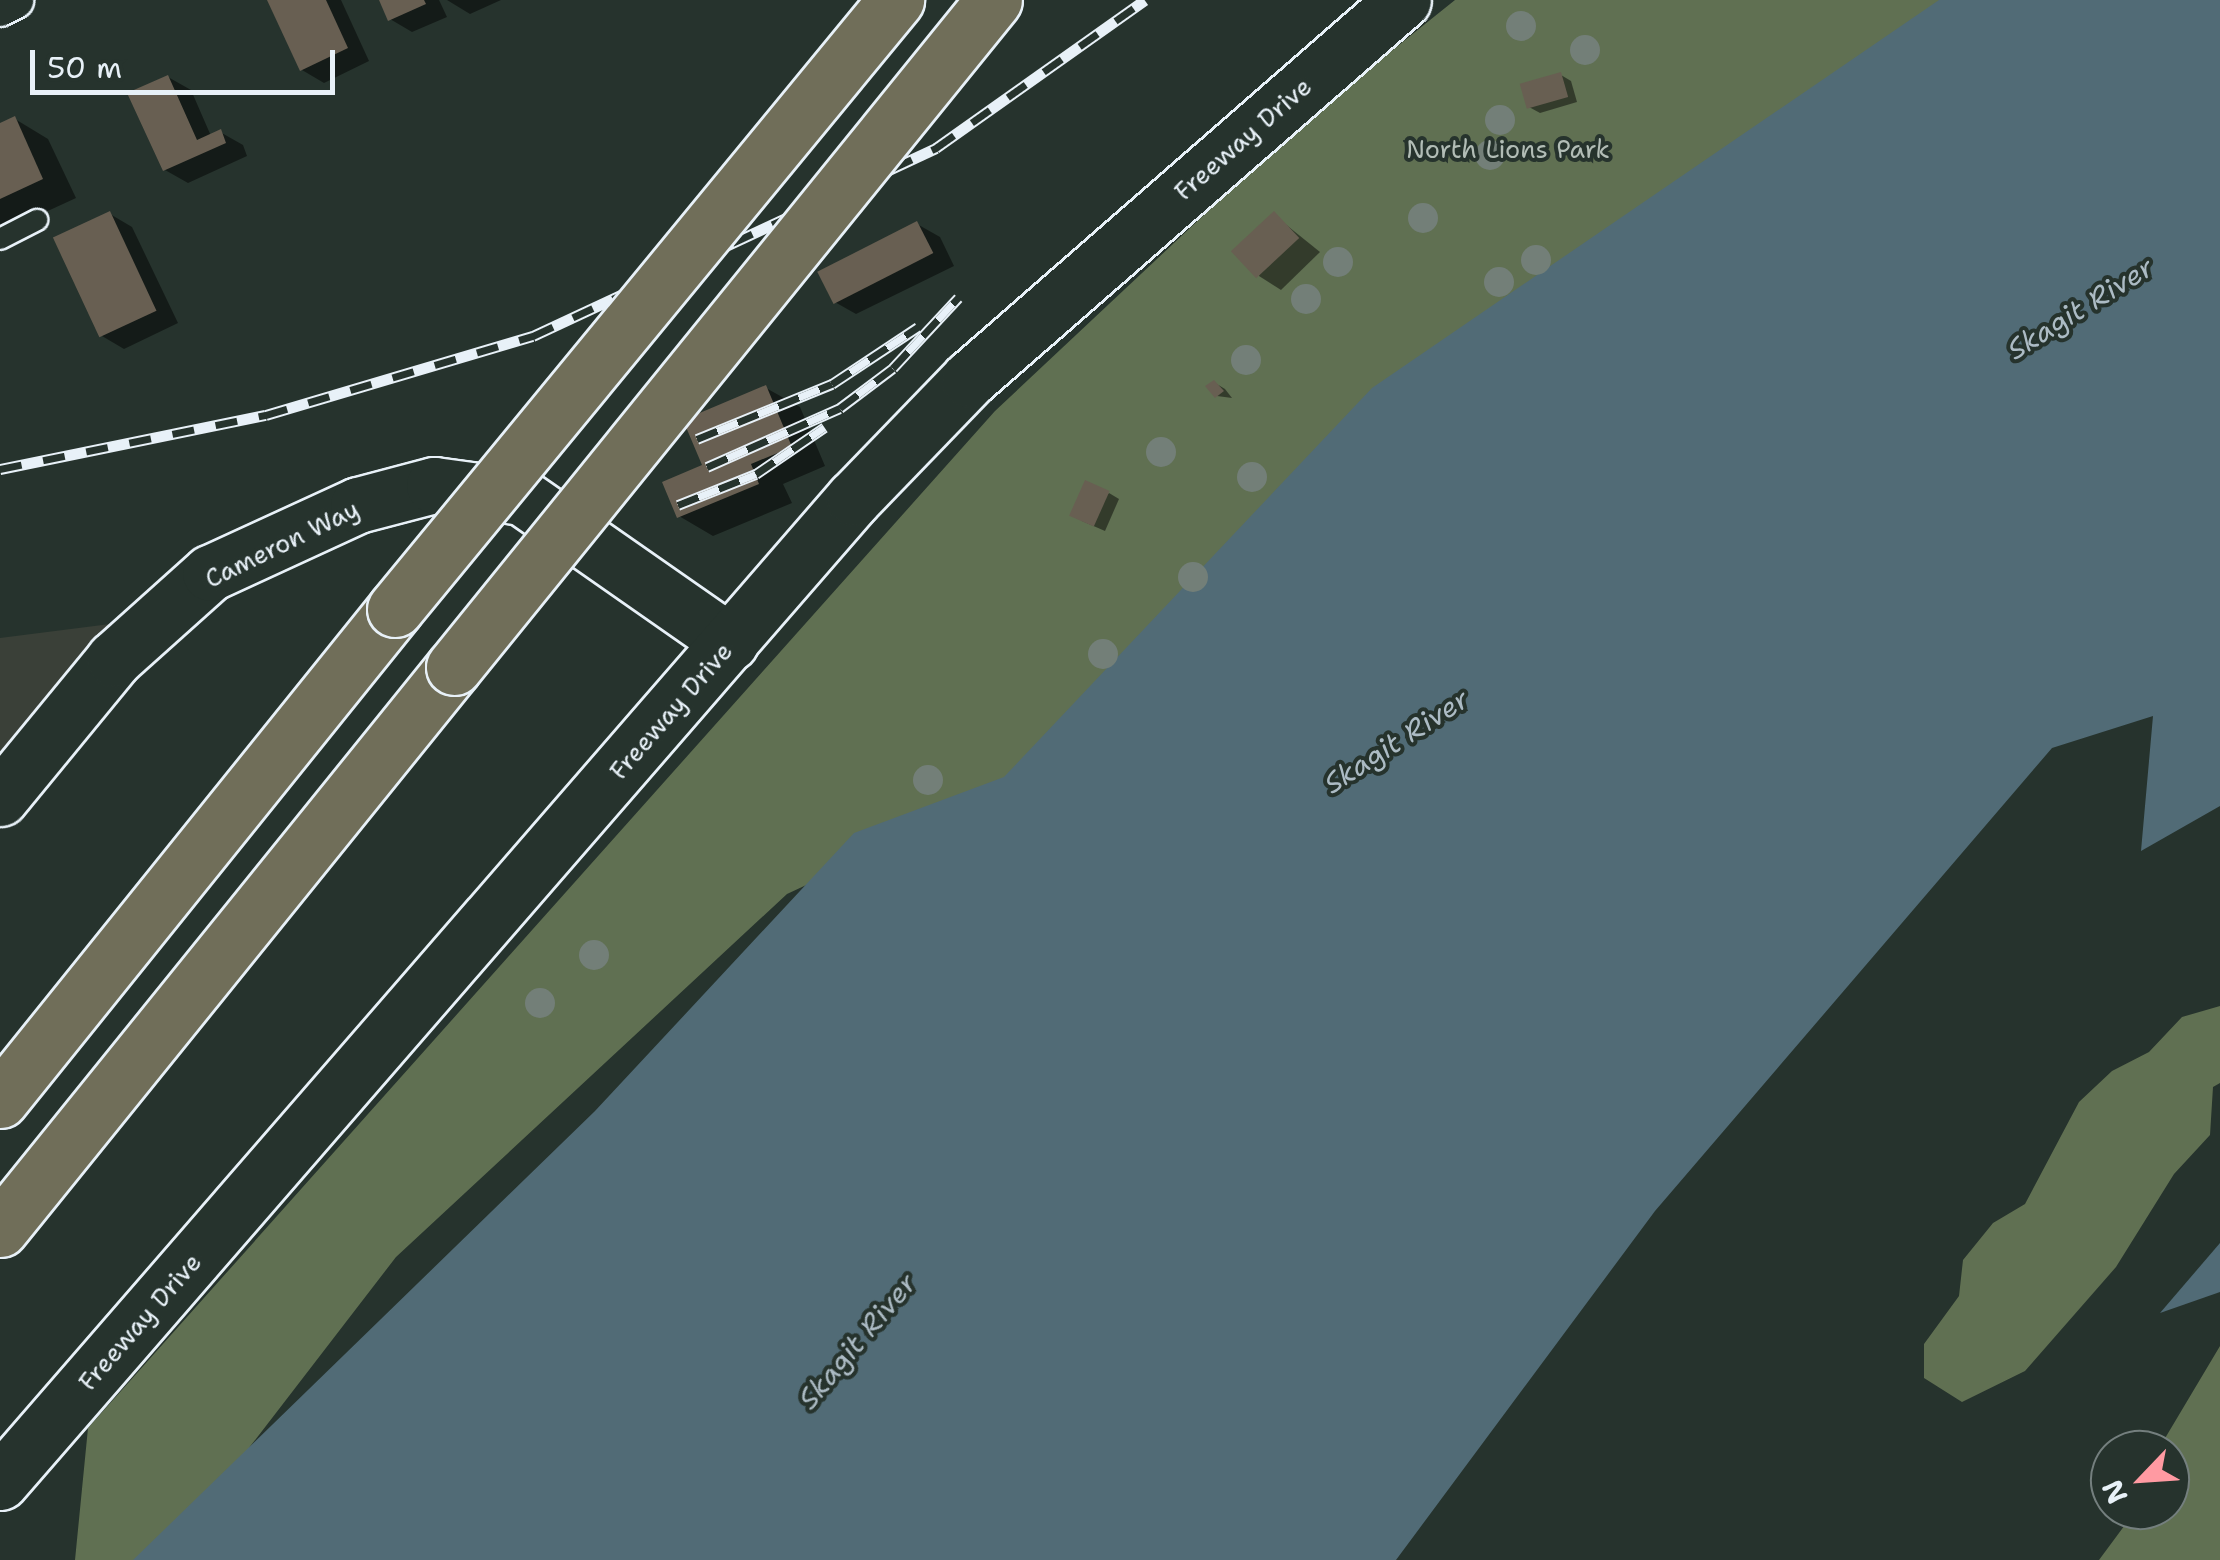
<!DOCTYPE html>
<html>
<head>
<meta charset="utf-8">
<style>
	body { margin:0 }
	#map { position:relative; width:2220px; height:1560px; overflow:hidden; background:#26332d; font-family:"Shantell Sans",sans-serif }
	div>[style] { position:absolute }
	.built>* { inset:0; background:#3a4038 }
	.green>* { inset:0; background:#607052 }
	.water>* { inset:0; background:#516b76 }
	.shadow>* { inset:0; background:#0007 }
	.building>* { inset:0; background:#685f52; transform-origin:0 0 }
	.roads { filter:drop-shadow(2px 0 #e8f1f8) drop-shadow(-2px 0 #e8f1f8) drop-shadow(0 2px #e8f1f8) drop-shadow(0 -2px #e8f1f8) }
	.lane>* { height:20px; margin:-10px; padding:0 10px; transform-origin:10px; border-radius:10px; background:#26332d }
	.street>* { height:38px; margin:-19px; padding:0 19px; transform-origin:19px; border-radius:19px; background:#26332d }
	.secondary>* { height:55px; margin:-27.5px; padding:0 27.5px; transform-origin:27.5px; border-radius:27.5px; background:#26332d }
	.highway>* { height:55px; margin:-27.5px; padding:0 27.5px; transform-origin:27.5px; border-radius:27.5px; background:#706e59 }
	.rail>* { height:11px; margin-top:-5.5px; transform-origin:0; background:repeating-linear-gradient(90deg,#26332d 0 22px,#e8f1f8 0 44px); box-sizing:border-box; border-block:2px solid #e8f1f8 }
	.bridges { filter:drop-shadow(2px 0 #e8f1f8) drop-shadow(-2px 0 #e8f1f8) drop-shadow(0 2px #e8f1f8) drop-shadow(0 -2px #e8f1f8) }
	.highway-bridge>* { height:55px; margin:-27.5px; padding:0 27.5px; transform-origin:27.5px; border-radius:27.5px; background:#706e59 }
	.trees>* { width:30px; height:30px; margin:-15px; border-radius:50%; background:#737f78 }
	span { translate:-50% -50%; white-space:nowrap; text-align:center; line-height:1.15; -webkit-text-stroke:8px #26332d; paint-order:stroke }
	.street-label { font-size:25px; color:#e8f1f8 }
	.park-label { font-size:25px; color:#b2bdb6 }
	.water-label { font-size:28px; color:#acbbc4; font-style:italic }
	.north { position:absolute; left:2090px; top:1430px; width:100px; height:100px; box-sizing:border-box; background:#26332d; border:2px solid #747f7e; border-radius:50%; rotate:245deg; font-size:28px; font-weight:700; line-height:40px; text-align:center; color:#e8f1f8 }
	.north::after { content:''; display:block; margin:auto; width:35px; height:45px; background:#ff9aa2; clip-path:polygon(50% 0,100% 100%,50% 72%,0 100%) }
	.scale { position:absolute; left:30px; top:50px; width:305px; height:45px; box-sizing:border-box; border:5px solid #e8f1f8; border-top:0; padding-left:12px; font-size:30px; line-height:35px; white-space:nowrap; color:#e8f1f8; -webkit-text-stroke:8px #26332d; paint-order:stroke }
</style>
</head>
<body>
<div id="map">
	<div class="built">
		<div style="clip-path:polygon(118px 623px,0 768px,0 638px)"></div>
	</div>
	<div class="green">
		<div style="clip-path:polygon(1455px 0,1969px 0,1079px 758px,787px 894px,396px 1257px,222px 1483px,188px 1560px,75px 1560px,88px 1428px,995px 411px,1304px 121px)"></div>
		<div style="clip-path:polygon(2220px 1006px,2220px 1083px,2213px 1087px,2210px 1135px,2174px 1174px,2116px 1267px,2025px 1371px,1962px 1402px,1924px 1378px,1924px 1344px,1959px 1296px,1963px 1260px,1993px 1223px,2025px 1204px,2079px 1102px,2112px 1071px,2149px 1052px,2182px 1017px)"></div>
		<div style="clip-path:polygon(2220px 1346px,2220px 1560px,2099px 1560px,2136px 1510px,2170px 1510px,2170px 1450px,2158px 1450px)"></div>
	</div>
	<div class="water">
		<div style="clip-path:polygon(1939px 0,2220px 0,2220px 806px,2141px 851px,2153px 716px,2052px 748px,1655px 1211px,1396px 1560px,133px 1560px,595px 1111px,854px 833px,1004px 777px,1372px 388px)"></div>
		<div style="clip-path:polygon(2220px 1243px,2220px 1292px,2160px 1313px)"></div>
	</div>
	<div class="shadow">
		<div style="clip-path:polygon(274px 0,341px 0,369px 61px,324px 83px,302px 70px)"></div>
		<div style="clip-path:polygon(382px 0,439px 0,447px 17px,412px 32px,390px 19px)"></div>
		<div style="clip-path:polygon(447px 0,501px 0,470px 14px)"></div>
		<div style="clip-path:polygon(1561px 75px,1571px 81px,1577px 102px,1540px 113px,1529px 107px)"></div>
		<div style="clip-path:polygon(168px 77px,191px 90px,211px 136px,220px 132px,243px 145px,247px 156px,188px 183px,165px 170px)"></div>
		<div style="clip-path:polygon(15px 119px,48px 139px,76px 198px,0 233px,0 125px)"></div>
		<div style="clip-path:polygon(110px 214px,132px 227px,178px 323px,124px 349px,102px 336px)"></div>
		<div style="clip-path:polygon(1274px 215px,1320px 252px,1281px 290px,1259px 276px)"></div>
		<div style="clip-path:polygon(917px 224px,940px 237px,954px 266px,856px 314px,833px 301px)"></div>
		<div style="clip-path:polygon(1215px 383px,1225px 389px,1232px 398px,1217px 396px)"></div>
		<div style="clip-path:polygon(766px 388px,800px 407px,825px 466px,783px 484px,792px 503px,713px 536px,679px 516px,705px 466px)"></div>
		<div style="clip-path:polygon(1109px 493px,1119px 499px,1105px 531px,1082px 521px)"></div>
	</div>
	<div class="building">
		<div style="clip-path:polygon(267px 0,326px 0,348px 48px,300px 71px)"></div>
		<div style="clip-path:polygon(379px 0,424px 0,426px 4px,388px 21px)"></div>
		<div style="left:1561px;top:72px;width:26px;height:43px;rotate:74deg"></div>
		<div style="clip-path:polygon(168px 75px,197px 140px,221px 129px,226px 143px,163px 171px,127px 93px)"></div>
		<div style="clip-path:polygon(15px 116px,43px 179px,0 199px,0 123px)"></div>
		<div style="left:110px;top:211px;width:110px;height:63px;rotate:65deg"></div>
		<div style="left:1274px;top:211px;width:37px;height:59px;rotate:47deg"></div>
		<div style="left:917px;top:221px;width:36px;height:112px;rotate:63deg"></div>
		<div style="clip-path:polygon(1214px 380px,1224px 391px,1215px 398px,1205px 386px)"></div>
		<div style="clip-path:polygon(766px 385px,792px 447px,751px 464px,759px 484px,677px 518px,662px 482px,702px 465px,683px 420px)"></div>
		<div style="left:1085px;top:480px;width:27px;height:39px;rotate:24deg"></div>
	</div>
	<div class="roads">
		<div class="lane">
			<div style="left:0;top:239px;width:42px;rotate:-27.2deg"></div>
		</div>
		<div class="street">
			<div style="left:0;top:7px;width:16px;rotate:-27deg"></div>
		</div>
		<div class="secondary">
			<div style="left:0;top:798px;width:180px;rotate:-50.6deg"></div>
			<div style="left:114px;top:659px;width:129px;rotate:-41.9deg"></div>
			<div style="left:210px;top:573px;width:163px;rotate:-24.7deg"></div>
			<div style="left:358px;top:505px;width:79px;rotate:-14.7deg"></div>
			<div style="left:434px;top:485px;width:89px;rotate:7.8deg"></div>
			<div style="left:522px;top:497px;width:254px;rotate:34.9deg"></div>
			<div style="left:0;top:1482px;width:1303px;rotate:-49.05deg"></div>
			<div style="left:854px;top:498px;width:165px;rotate:-46deg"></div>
			<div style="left:969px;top:379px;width:576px;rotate:-41.13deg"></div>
		</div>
		<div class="highway">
			<div style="left:0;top:1100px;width:630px;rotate:-51.18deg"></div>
			<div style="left:0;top:1229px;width:722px;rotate:-51.07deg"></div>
		</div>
	</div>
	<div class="rail">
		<div style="left:697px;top:439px;width:146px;rotate:-22.2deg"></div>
		<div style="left:832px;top:384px;width:103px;rotate:-33.5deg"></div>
		<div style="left:707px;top:467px;width:145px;rotate:-23.9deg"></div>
		<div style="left:840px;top:408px;width:66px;rotate:-37deg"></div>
		<div style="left:893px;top:368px;width:96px;rotate:-47.1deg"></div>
		<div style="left:0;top:469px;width:271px;rotate:-11.5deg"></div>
		<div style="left:266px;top:415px;width:278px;rotate:-16.5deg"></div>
		<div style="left:533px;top:336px;width:445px;rotate:-25deg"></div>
		<div style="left:936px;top:148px;width:256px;rotate:-35.3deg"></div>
		<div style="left:678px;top:505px;width:84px;rotate:-21.7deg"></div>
		<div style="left:756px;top:474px;width:83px;rotate:-34.3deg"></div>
	</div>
	<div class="bridges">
		<div class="highway-bridge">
			<div style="left:395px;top:609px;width:789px;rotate:-50.56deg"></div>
			<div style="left:454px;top:667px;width:858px;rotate:-51.01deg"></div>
		</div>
	</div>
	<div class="trees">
		<div style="left:1521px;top:26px"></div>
		<div style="left:1585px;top:50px"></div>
		<div style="left:1500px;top:120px"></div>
		<div style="left:1490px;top:155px"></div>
		<div style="left:1423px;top:218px"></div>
		<div style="left:1536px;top:260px"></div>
		<div style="left:1338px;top:262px"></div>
		<div style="left:1499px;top:282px"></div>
		<div style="left:1306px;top:299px"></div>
		<div style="left:1246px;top:360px"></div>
		<div style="left:1161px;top:452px"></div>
		<div style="left:1252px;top:477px"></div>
		<div style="left:1193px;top:577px"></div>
		<div style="left:1103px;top:654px"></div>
		<div style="left:928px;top:780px"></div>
		<div style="left:594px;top:955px"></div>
		<div style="left:540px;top:1003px"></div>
	</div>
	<div class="street-label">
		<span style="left:1243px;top:139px;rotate:-41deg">Freeway Drive</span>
		<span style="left:282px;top:544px;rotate:-26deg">Cameron Way</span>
		<span style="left:671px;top:711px;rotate:-49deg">Freeway Drive</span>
		<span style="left:140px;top:1322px;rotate:-49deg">Freeway Drive</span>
	</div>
	<div class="park-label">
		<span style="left:1508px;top:149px">North Lions Park</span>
	</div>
	<div class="water-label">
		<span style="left:2080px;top:308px;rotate:-32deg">Skagit River</span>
		<span style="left:1396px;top:741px;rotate:-33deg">Skagit River</span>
		<span style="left:857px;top:1341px;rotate:-50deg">Skagit River</span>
	</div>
	<div class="north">N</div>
	<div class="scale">50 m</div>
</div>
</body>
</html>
